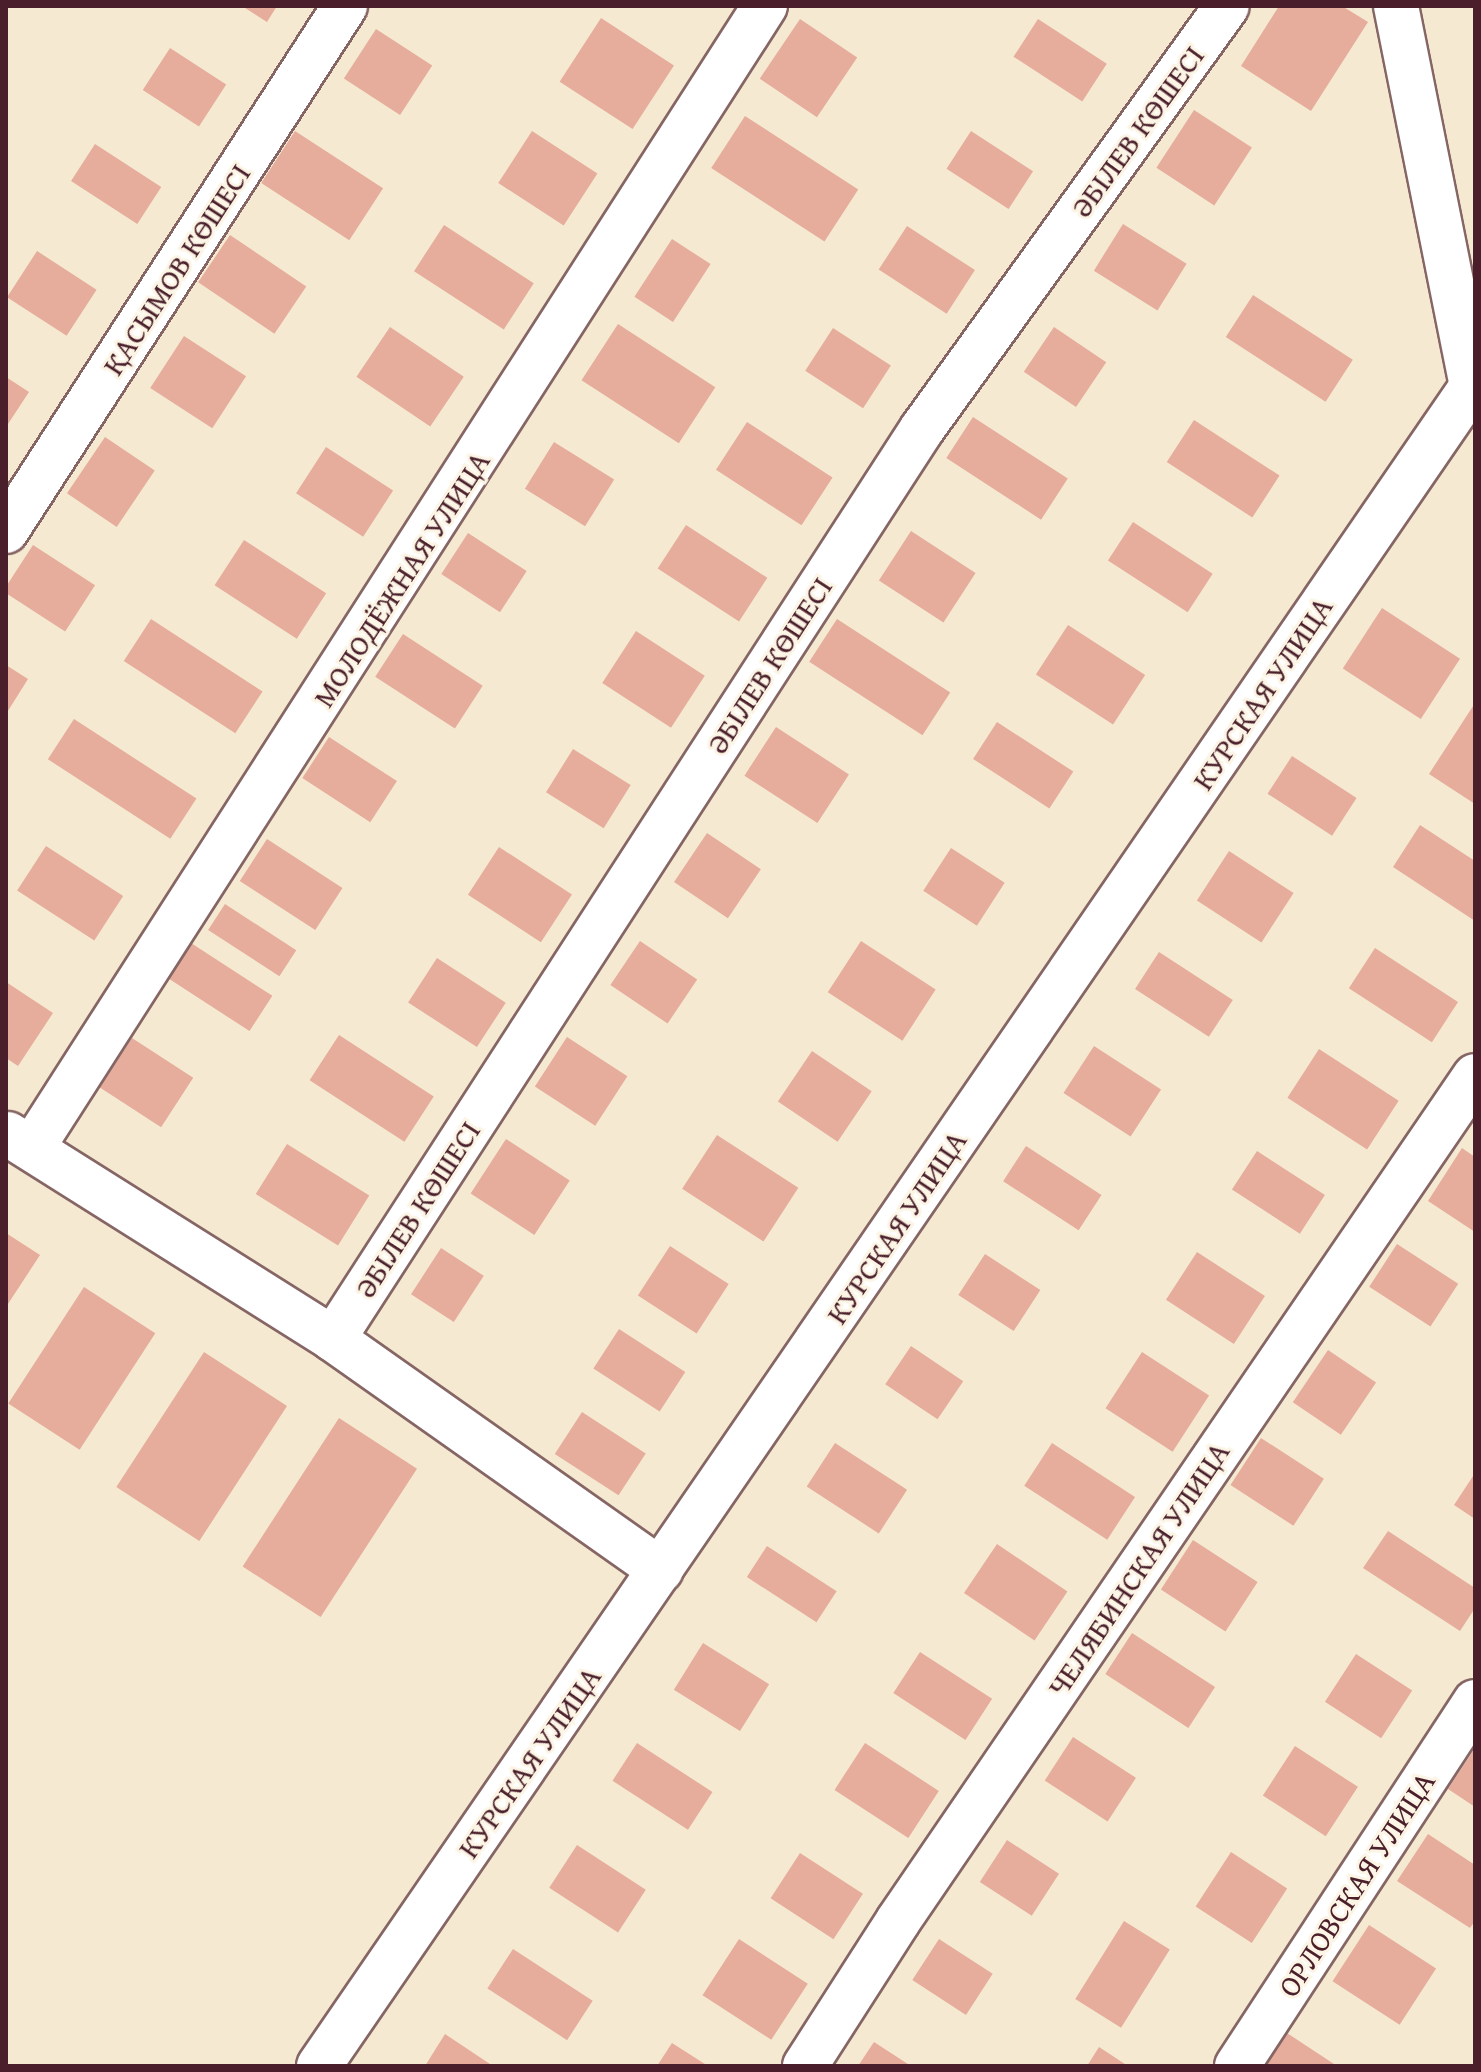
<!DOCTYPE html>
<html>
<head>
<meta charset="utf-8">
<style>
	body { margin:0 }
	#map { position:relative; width:1481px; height:2072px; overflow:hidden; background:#f5ead1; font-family:"Gentium Book Plus",serif }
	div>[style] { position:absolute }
	.building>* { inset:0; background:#e6ac9c; transform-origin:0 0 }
	.roads { filter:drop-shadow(2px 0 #866665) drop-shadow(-2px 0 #866665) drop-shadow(0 2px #866665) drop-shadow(0 -2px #866665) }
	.minor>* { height:44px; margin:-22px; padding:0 22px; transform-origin:22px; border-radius:22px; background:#fff }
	span { translate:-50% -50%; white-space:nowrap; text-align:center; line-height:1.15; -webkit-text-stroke:6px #fcf5e5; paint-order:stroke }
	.street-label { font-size:30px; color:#4a1f2b }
	.frame { position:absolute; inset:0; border:8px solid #4a1f2b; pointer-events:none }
</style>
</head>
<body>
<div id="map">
	<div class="building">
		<div style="clip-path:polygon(242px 6px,277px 6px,267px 22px)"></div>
		<div style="clip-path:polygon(1279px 6px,1342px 6px,1368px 22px,1311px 111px,1241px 66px)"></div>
		<div style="left:601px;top:18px;width:87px;height:76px;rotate:33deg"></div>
		<div style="left:800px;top:19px;width:69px;height:72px;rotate:34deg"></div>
		<div style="left:1038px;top:19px;width:82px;height:45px;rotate:33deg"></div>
		<div style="left:376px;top:29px;width:67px;height:59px;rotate:33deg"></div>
		<div style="left:170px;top:48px;width:67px;height:50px;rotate:33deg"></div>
		<div style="left:1194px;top:110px;width:69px;height:69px;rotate:33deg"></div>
		<div style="left:745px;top:116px;width:135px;height:62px;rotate:33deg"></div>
		<div style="left:295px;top:131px;width:105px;height:62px;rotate:33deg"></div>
		<div style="left:532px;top:131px;width:78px;height:62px;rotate:33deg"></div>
		<div style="left:971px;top:131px;width:74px;height:45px;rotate:33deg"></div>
		<div style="left:95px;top:144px;width:79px;height:44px;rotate:33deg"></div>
		<div style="left:1123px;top:224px;width:75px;height:55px;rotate:32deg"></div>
		<div style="left:444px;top:225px;width:107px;height:55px;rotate:33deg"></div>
		<div style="left:907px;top:226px;width:81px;height:52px;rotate:33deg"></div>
		<div style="left:230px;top:235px;width:92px;height:57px;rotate:34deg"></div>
		<div style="left:672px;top:239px;width:46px;height:69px;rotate:33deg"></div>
		<div style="left:37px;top:251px;width:71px;height:55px;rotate:33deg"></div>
		<div style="left:1253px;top:295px;width:119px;height:50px;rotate:33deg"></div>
		<div style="left:618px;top:324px;width:116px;height:67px;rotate:33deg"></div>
		<div style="left:390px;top:327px;width:89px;height:60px;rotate:34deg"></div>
		<div style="left:1054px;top:327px;width:63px;height:54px;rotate:34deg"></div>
		<div style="left:833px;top:328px;width:69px;height:51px;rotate:33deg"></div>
		<div style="left:184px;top:336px;width:74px;height:62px;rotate:33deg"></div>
		<div style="clip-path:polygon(6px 377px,29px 392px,6px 427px)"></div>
		<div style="left:973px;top:417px;width:113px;height:49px;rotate:33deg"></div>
		<div style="left:1194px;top:420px;width:102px;height:50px;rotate:33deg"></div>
		<div style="left:747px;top:422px;width:102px;height:57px;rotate:33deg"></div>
		<div style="left:105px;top:437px;width:60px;height:68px;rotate:34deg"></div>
		<div style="left:554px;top:442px;width:71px;height:55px;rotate:32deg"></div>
		<div style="left:326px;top:447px;width:80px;height:55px;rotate:33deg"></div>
		<div style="left:1133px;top:522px;width:95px;height:46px;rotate:33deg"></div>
		<div style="left:686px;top:525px;width:97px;height:52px;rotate:33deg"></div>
		<div style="left:911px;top:531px;width:77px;height:59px;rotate:33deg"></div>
		<div style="left:468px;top:533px;width:70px;height:49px;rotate:33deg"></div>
		<div style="left:244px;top:540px;width:98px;height:54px;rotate:33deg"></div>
		<div style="left:33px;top:545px;width:74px;height:55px;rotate:33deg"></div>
		<div style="left:1382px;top:608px;width:93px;height:72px;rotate:33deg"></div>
		<div style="left:151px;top:619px;width:133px;height:50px;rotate:33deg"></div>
		<div style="left:837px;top:619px;width:135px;height:51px;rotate:33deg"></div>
		<div style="left:1068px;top:625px;width:92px;height:59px;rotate:33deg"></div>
		<div style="left:636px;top:631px;width:82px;height:62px;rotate:33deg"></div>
		<div style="left:403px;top:634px;width:95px;height:51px;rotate:33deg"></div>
		<div style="clip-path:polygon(6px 665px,28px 679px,6px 714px)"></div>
		<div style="clip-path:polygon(1475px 703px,1475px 804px,1429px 774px)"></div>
		<div style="left:74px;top:719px;width:146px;height:48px;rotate:33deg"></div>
		<div style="left:997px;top:722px;width:91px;height:44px;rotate:33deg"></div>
		<div style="left:776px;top:727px;width:87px;height:58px;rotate:33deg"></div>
		<div style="left:329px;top:737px;width:81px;height:49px;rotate:33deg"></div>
		<div style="left:573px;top:749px;width:68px;height:51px;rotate:32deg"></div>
		<div style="left:1292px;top:756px;width:77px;height:45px;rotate:33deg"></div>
		<div style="clip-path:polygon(1420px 825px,1475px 861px,1475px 921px,1393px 867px)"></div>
		<div style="left:707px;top:833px;width:65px;height:59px;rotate:34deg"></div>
		<div style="left:267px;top:839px;width:90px;height:50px;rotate:33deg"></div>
		<div style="left:46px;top:846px;width:92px;height:53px;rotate:33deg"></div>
		<div style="left:499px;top:847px;width:87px;height:57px;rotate:33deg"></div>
		<div style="left:951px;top:848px;width:64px;height:51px;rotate:33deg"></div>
		<div style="left:1229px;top:851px;width:77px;height:59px;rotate:33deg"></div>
		<div style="left:225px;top:904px;width:85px;height:31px;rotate:33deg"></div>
		<div style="left:640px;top:941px;width:69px;height:53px;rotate:34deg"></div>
		<div style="left:861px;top:941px;width:89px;height:61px;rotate:33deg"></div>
		<div style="left:191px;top:943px;width:97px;height:42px;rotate:33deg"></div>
		<div style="left:1375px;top:948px;width:99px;height:48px;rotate:33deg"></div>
		<div style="left:1159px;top:952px;width:88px;height:44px;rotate:33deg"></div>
		<div style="left:437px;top:958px;width:82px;height:53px;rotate:33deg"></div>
		<div style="clip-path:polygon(6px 982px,53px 1013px,18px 1066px,6px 1058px)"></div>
		<div style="left:339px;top:1035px;width:113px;height:54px;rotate:33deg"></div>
		<div style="left:567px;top:1037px;width:72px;height:59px;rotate:33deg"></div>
		<div style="left:132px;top:1038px;width:73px;height:59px;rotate:33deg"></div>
		<div style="left:1094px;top:1046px;width:80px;height:56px;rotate:33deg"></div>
		<div style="left:1319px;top:1049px;width:95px;height:58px;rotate:33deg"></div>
		<div style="left:812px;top:1051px;width:72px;height:61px;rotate:34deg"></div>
		<div style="left:717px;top:1135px;width:97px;height:64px;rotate:33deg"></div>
		<div style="left:506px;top:1139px;width:76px;height:65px;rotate:33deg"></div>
		<div style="left:287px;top:1144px;width:97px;height:59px;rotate:32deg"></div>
		<div style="left:1026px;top:1146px;width:90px;height:42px;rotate:33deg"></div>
		<div style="clip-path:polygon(1462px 1148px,1475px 1157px,1475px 1232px,1428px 1201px)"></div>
		<div style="left:1257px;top:1151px;width:81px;height:46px;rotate:33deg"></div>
		<div style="clip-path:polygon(6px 1233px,40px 1255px,6px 1307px)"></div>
		<div style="left:1397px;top:1244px;width:73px;height:51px;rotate:33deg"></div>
		<div style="left:670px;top:1246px;width:70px;height:59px;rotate:33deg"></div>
		<div style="left:441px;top:1248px;width:51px;height:55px;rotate:33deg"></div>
		<div style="left:1197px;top:1252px;width:81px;height:57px;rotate:33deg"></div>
		<div style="left:985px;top:1254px;width:66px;height:49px;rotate:33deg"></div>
		<div style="left:84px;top:1287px;width:85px;height:139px;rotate:33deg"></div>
		<div style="left:619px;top:1329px;width:79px;height:47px;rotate:33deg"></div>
		<div style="left:911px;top:1346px;width:63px;height:46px;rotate:34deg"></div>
		<div style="left:1328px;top:1350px;width:58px;height:63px;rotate:34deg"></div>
		<div style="left:204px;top:1352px;width:99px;height:161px;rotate:33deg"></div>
		<div style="left:1142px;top:1352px;width:80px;height:67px;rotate:33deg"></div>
		<div style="left:582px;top:1412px;width:76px;height:50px;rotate:33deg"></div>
		<div style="left:339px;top:1418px;width:93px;height:177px;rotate:33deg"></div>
		<div style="left:1261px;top:1438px;width:75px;height:56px;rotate:33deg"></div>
		<div style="left:835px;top:1443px;width:86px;height:52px;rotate:33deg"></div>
		<div style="left:1052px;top:1443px;width:99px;height:51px;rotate:33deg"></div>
		<div style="clip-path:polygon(1475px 1473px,1475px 1519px,1454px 1505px)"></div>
		<div style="clip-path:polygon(1388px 1531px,1475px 1588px,1475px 1608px,1460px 1631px,1363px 1568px)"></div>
		<div style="left:1193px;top:1540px;width:77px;height:59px;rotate:33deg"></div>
		<div style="left:997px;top:1544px;width:85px;height:59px;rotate:34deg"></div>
		<div style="left:767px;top:1546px;width:83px;height:37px;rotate:33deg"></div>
		<div style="left:1132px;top:1633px;width:99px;height:49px;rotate:33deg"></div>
		<div style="left:703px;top:1643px;width:78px;height:55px;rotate:32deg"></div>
		<div style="left:920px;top:1652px;width:86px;height:49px;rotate:33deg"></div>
		<div style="left:1356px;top:1654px;width:67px;height:57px;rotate:33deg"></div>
		<div style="left:1073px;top:1737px;width:75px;height:52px;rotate:33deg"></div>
		<div style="left:637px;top:1743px;width:90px;height:45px;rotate:33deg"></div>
		<div style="left:865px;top:1743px;width:88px;height:56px;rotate:33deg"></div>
		<div style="left:1295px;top:1746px;width:75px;height:59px;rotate:33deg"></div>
		<div style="clip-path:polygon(1475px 1748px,1475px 1807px,1448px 1789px)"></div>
		<div style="clip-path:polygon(1428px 1834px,1475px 1865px,1475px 1921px,1470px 1928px,1397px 1881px)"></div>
		<div style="left:1007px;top:1840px;width:62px;height:50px;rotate:33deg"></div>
		<div style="left:577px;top:1845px;width:82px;height:51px;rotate:33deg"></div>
		<div style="left:1231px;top:1852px;width:67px;height:65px;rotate:33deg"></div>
		<div style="left:800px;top:1853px;width:75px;height:54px;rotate:33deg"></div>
		<div style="left:1124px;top:1921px;width:54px;height:92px;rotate:32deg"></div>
		<div style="left:1369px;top:1925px;width:80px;height:67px;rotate:33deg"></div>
		<div style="left:739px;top:1939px;width:82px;height:67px;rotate:33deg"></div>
		<div style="left:939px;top:1939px;width:64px;height:49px;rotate:33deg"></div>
		<div style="left:513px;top:1949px;width:95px;height:47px;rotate:33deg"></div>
		<div style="clip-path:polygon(1287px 2033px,1337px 2066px,1266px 2066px)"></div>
		<div style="clip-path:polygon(445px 2034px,493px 2066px,425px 2066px)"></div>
		<div style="clip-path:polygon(874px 2042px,911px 2066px,858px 2066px)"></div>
		<div style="clip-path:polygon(672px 2043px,708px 2066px,657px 2066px)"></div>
		<div style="clip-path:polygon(1099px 2047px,1128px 2066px,1087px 2066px)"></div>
	</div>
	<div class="roads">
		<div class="minor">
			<div style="left:1396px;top:6px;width:402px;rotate:78.7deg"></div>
			<div style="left:6px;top:531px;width:625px;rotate:-57.15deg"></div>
			<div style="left:8px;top:1134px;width:384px;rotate:32.2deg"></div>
			<div style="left:333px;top:1339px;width:401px;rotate:35.2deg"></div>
			<div style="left:32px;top:1148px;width:1357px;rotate:-57.31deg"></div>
			<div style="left:333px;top:1339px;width:1084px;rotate:-57.09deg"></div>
			<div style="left:922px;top:429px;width:521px;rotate:-54.21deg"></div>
			<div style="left:319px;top:2066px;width:2035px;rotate:-55.53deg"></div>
			<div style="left:805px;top:2066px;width:172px;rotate:-57.3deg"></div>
			<div style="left:898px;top:1921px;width:1023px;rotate:-55.67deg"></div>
			<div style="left:1237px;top:2066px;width:435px;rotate:-56.8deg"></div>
		</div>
	</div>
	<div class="street-label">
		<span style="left:1137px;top:131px;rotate:-54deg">ӘБІЛЕВ КӨШЕСІ</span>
		<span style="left:176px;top:269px;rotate:-57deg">ҚАСЫМОВ КӨШЕСІ</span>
		<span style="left:401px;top:579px;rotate:-57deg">МОЛОДЁЖНАЯ УЛИЦА</span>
		<span style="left:769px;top:665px;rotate:-57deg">ӘБІЛЕВ КӨШЕСІ</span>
		<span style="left:1262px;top:693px;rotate:-56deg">КУРСКАЯ УЛИЦА</span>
		<span style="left:417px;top:1209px;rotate:-57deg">ӘБІЛЕВ КӨШЕСІ</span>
		<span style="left:896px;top:1227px;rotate:-56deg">КУРСКАЯ УЛИЦА</span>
		<span style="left:1138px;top:1569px;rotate:-56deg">ЧЕЛЯБИНСКАЯ УЛИЦА</span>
		<span style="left:529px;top:1762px;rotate:-55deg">КУРСКАЯ УЛИЦА</span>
		<span style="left:1356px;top:1884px;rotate:-57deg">ОРЛОВСКАЯ УЛИЦА</span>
	</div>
	<div class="frame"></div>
</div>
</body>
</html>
